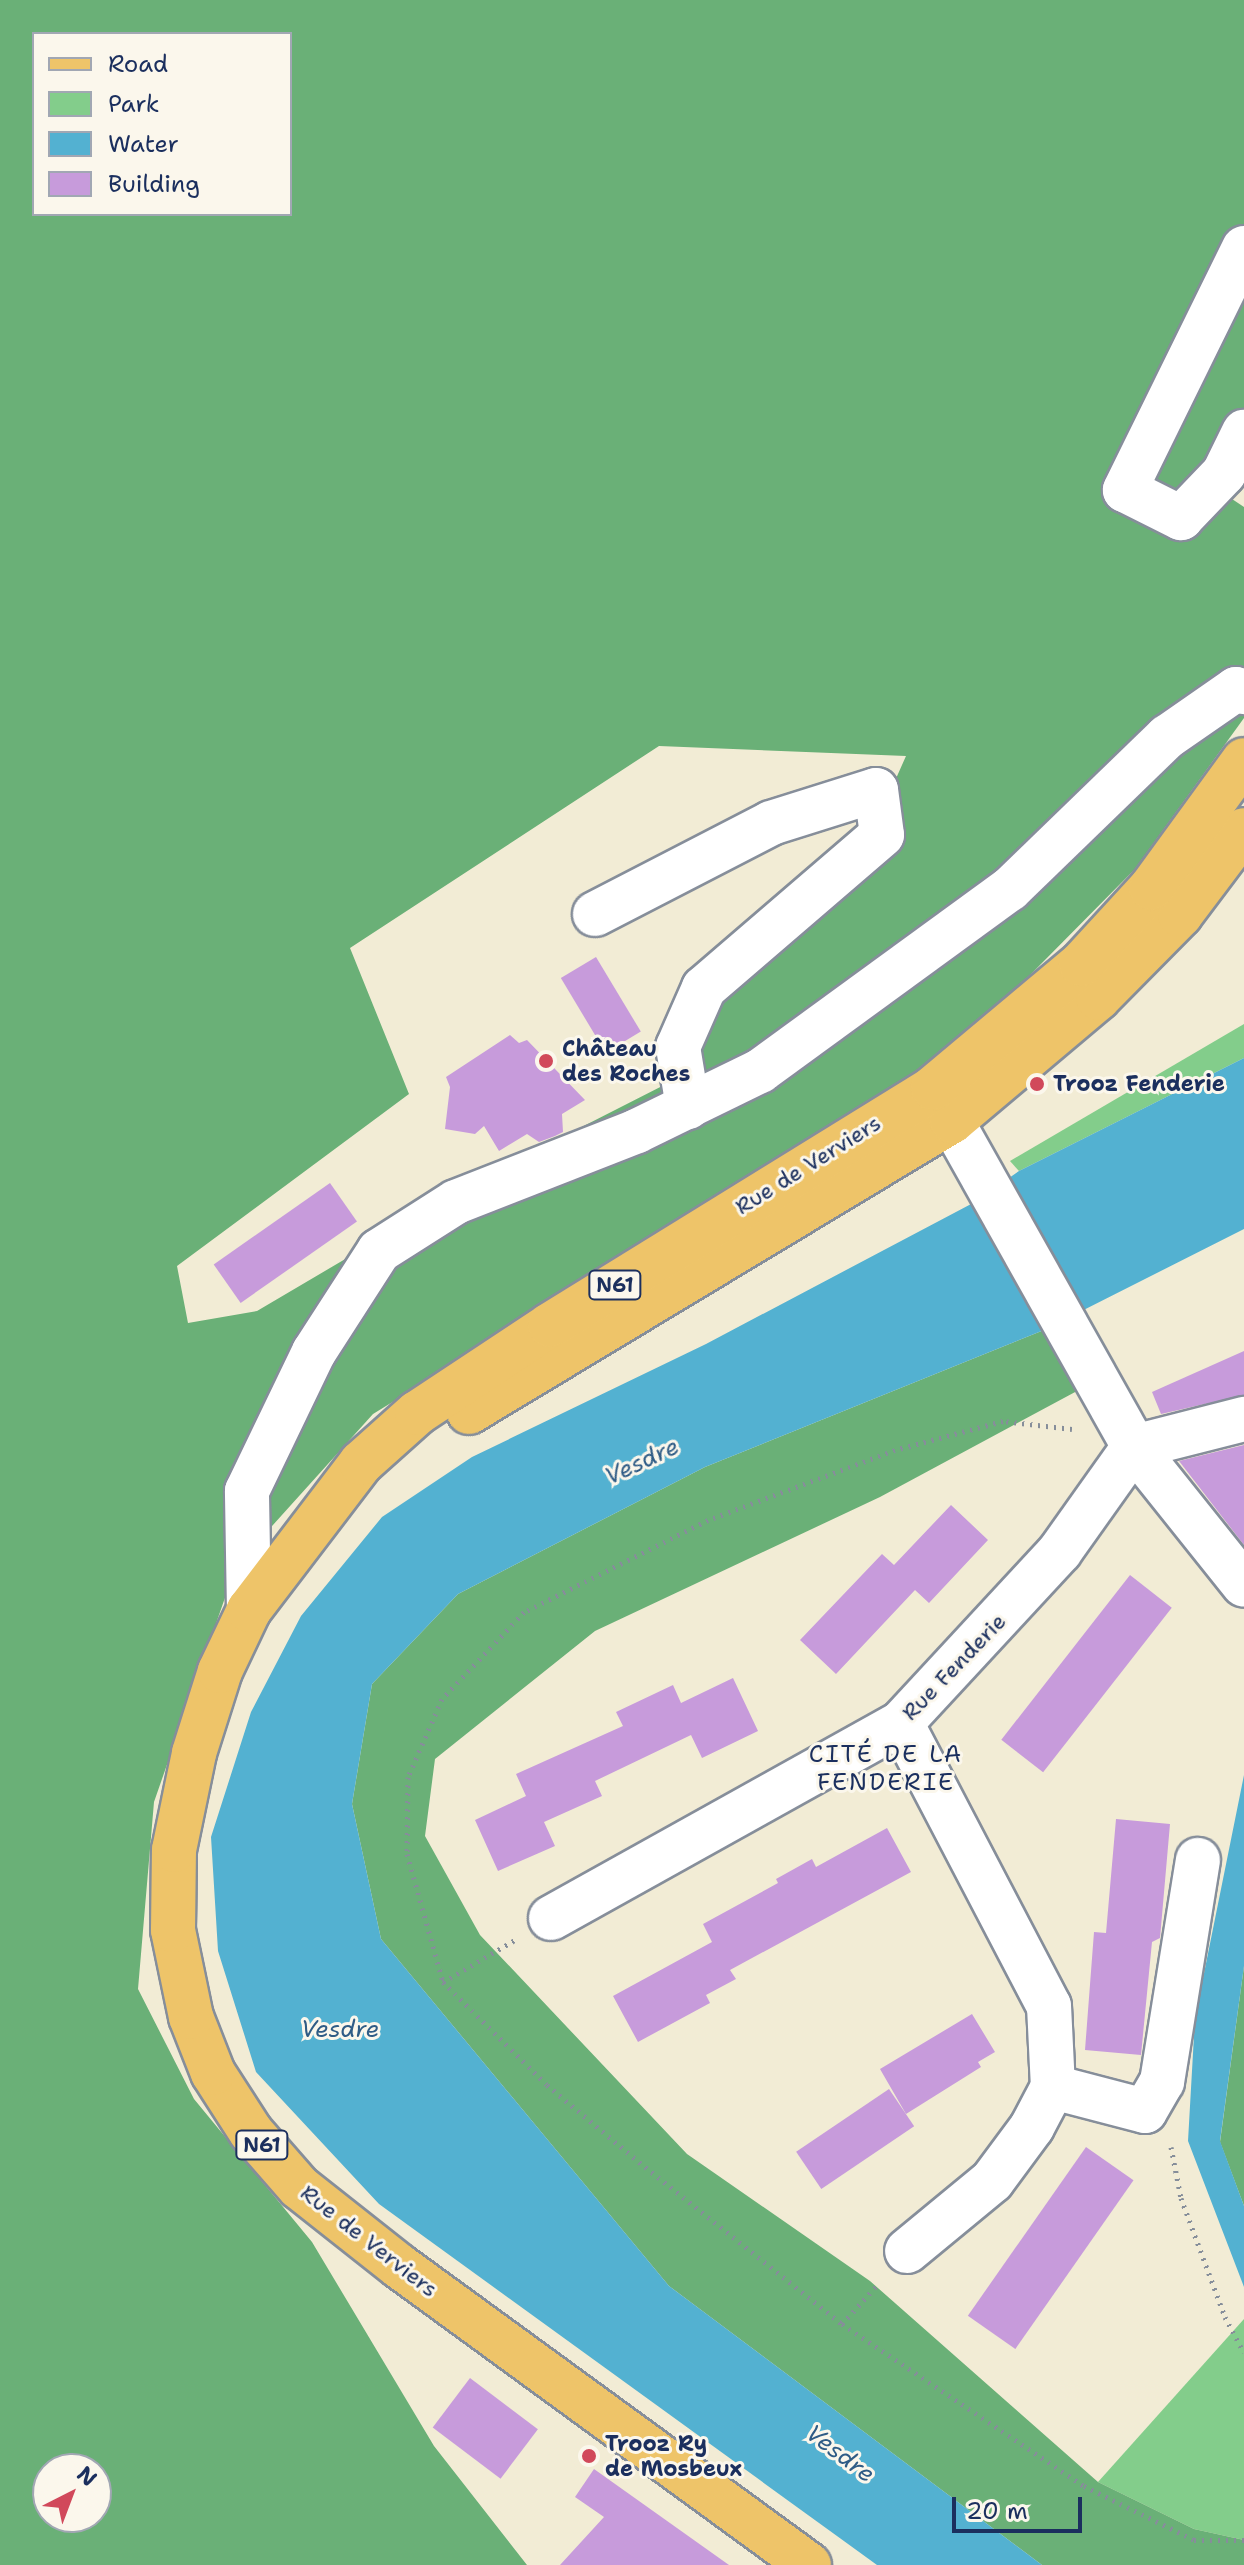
<!DOCTYPE html>
<html>
<head>
<meta charset="utf-8">
<style>
	body { margin:0 }
	#map { position:relative; width:1244px; height:2565px; overflow:hidden; background:#f2ecd5; font-family:"Shantell Sans",sans-serif }
	div>[style] { position:absolute }
	.green>* { inset:0; background:#83cd8b }
	.forest>* { inset:0; background:#6ab077 }
	.water>* { inset:0; background:#53b1d1 }
	.building>* { inset:0; background:#c79bdb; transform-origin:0 0 }
	.path>* { height:5px; margin-top:-2.5px; transform-origin:0; background:repeating-linear-gradient(90deg,#868e9a 0 2px,transparent 0 8px) }
	.roads { filter:drop-shadow(2px 0 #868e9a) drop-shadow(-2px 0 #868e9a) drop-shadow(0 2px #868e9a) drop-shadow(0 -2px #868e9a) }
	.minor>* { height:44px; margin:-22px; padding:0 22px; transform-origin:22px; border-radius:22px; background:#fff }
	.major>* { height:44px; margin:-22px; padding:0 22px; transform-origin:22px; border-radius:22px; background:#eec469 }
	.dots>* { width:22px; height:22px; translate:-50% -50%; box-sizing:border-box; border:4px solid #fbf7ec; border-radius:50% }
	span { translate:-50% -50%; white-space:nowrap; text-align:center; line-height:1.15; -webkit-text-stroke:6px #fbf7ec; paint-order:stroke }
	.shield-label span { padding:2px 6px; background:#fbf7ec; border:2px solid; border-radius:6px; -webkit-text-stroke-width:0 }
	.shield-label { font-size:20px; color:#1b2f5e; font-weight:700 }
	.poi-label { font-size:22px; color:#1b2f5e; font-weight:700 }
	.left { translate:0 -50%; text-align:left }
	.street-label { font-size:22px; color:#1b2f5e }
	.water-label { font-size:24px; color:#2f5c86; font-style:italic }
	.neighbourhood-label { font-size:24px; color:#1b2f5e; letter-spacing:2px }
	.legend { position:absolute; left:32px; top:32px; width:260px; height:184px; box-sizing:border-box; background:#fbf7ec; border:2px solid #a1a7b3; margin:0; padding:10px 14px; list-style:none; font-size:24px; color:#1b2f5e }
	.legend li { display:flex; align-items:center; gap:16px; height:40px }
	.legend b { width:40px; border:2px solid #a1a7b3 }
	.north { position:absolute; left:32px; top:2453px; width:80px; height:80px; box-sizing:border-box; background:#fbf7ec; border:2px solid #a1a7b3; border-radius:50%; rotate:42deg; font-size:22px; font-weight:700; line-height:32px; text-align:center; color:#1b2f5e }
	.north::after { content:''; display:block; margin:auto; width:28px; height:36px; background:#d1495b; clip-path:polygon(50% 0,100% 100%,50% 72%,0 100%) }
	.scale { position:absolute; left:952px; top:2497px; width:130px; height:36px; box-sizing:border-box; border:4px solid #1b2f5e; border-top:0; padding-left:10px; font-size:24px; line-height:28px; white-space:nowrap; color:#1b2f5e; -webkit-text-stroke:6px #fbf7ec; paint-order:stroke }
</style>
</head>
<body>
<div id="map">
	<div class="green">
		<div style="clip-path:polygon(1244px 1024px,1244px 1058px,1019px 1171px,1010px 1161px)"></div>
		<div style="clip-path:polygon(1244px 2319px,1244px 2540px,1194px 2529px,1098px 2482px)"></div>
	</div>
	<div class="forest">
		<div style="clip-path:polygon(evenodd,0 0,1244px 0,1244px 412px,1193px 473px,1244px 507px,1244px 718px,1135px 869px,942px 1064px,373px 1414px,236px 1566px,154px 1802px,138px 1989px,194px 2099px,312px 2242px,434px 2446px,527px 2565px,0 2565px,0 0,34px 34px,290px 34px,290px 214px,34px 214px,34px 34px,0 0,659px 746px,906px 756px,854px 873px,725px 972px,674px 1080px,493px 1172px,257px 1311px,188px 1323px,177px 1266px,409px 1094px,350px 948px,659px 746px,0 0,48px 2469px,96px 2469px,96px 2517px,48px 2517px,48px 2469px)"></div>
		<div style="clip-path:polygon(1044px 1330px,1077px 1391px,880px 1497px,595px 1631px,435px 1759px,425px 1836px,480px 1935px,687px 2154px,870px 2281px,1098px 2482px,1194px 2529px,1244px 2540px,1244px 2565px,1042px 2565px,669px 2286px,381px 1939px,352px 1804px,372px 1684px,458px 1594px,705px 1467px)"></div>
		<div style="clip-path:polygon(1244px 1966px,1244px 2206px,1220px 2142px)"></div>
	</div>
	<div class="water">
		<div style="clip-path:polygon(1244px 1058px,1244px 1229px,1044px 1330px,705px 1467px,458px 1594px,372px 1684px,352px 1804px,381px 1939px,669px 2286px,1042px 2565px,877px 2565px,379px 2204px,256px 2072px,218px 1951px,211px 1837px,251px 1712px,301px 1616px,382px 1517px,472px 1457px,706px 1344px,973px 1203px,1019px 1171px)"></div>
		<div style="clip-path:polygon(1244px 1775px,1244px 1966px,1220px 2141px,1244px 2206px,1244px 2287px,1188px 2141px,1195px 2018px)"></div>
	</div>
	<div class="building">
		<div style="left:596px;top:957px;width:87px;height:41px;rotate:59deg"></div>
		<div style="clip-path:polygon(510px 1035px,519px 1043px,527px 1040px,585px 1100px,562px 1114px,563px 1132px,555px 1136px,539px 1142px,527px 1134px,499px 1151px,484px 1126px,475px 1134px,445px 1129px,450px 1087px,446px 1077px)"></div>
		<div style="left:330px;top:1183px;width:47px;height:142px;rotate:55deg"></div>
		<div style="clip-path:polygon(1244px 1351px,1244px 1395px,1161px 1414px,1152px 1392px)"></div>
		<div style="clip-path:polygon(1244px 1445px,1244px 1545px,1179px 1461px)"></div>
		<div style="clip-path:polygon(951px 1505px,988px 1540px,929px 1603px,915px 1590px,836px 1674px,800px 1640px,882px 1554px,894px 1565px)"></div>
		<div style="left:1130px;top:1575px;width:53px;height:209px;rotate:38deg"></div>
		<div style="clip-path:polygon(733px 1678px,758px 1731px,702px 1758px,691px 1735px,595px 1781px,602px 1796px,544px 1822px,555px 1846px,498px 1871px,475px 1820px,526px 1796px,516px 1774px,623px 1726px,616px 1712px,673px 1685px,681px 1703px)"></div>
		<div style="clip-path:polygon(1116px 1819px,1170px 1824px,1160px 1938px,1152px 1942px,1141px 2055px,1085px 2050px,1094px 1932px,1106px 1933px)"></div>
		<div style="clip-path:polygon(887px 1828px,911px 1872px,730px 1970px,736px 1979px,706px 1995px,710px 2003px,638px 2042px,613px 1996px,712px 1942px,703px 1924px,778px 1883px,776px 1879px,812px 1859px,816px 1867px)"></div>
		<div style="clip-path:polygon(972px 2014px,995px 2052px,978px 2062px,981px 2067px,906px 2114px,880px 2069px)"></div>
		<div style="left:889px;top:2089px;width:45px;height:112px;rotate:56deg"></div>
		<div style="left:1086px;top:2147px;width:58px;height:206px;rotate:35deg"></div>
		<div style="left:470px;top:2378px;width:85px;height:62px;rotate:37deg"></div>
		<div style="clip-path:polygon(594px 2469px,729px 2565px,560px 2565px,604px 2517px,575px 2497px)"></div>
	</div>
	<div class="path">
		<div style="left:1072px;top:1429px;width:69px;rotate:-173.4deg"></div>
		<div style="left:1003px;top:1421px;width:112px;rotate:165deg"></div>
		<div style="left:895px;top:1450px;width:200px;rotate:159.5deg"></div>
		<div style="left:708px;top:1520px;width:206px;rotate:153.4deg"></div>
		<div style="left:524px;top:1612px;width:120px;rotate:133.3deg"></div>
		<div style="left:442px;top:1699px;width:85px;rotate:113.6deg"></div>
		<div style="left:408px;top:1777px;width:77px;rotate:90.7deg"></div>
		<div style="left:407px;top:1854px;width:133px;rotate:74.3deg"></div>
		<div style="left:443px;top:1982px;width:146px;rotate:44.7deg"></div>
		<div style="left:547px;top:2085px;width:120px;rotate:39.9deg"></div>
		<div style="left:639px;top:2162px;width:260px;rotate:38.6deg"></div>
		<div style="left:842px;top:2324px;width:291px;rotate:33.8deg"></div>
		<div style="left:1084px;top:2486px;width:123px;rotate:26.1deg"></div>
		<div style="left:1194px;top:2540px;width:50px"></div>
		<div style="left:443px;top:1982px;width:83px;rotate:-30.3deg"></div>
		<div style="left:1171px;top:2147px;width:52px;rotate:78.9deg"></div>
		<div style="left:1181px;top:2198px;width:127px;rotate:69.7deg"></div>
		<div style="left:1225px;top:2317px;width:40px;rotate:62deg"></div>
		<div style="left:842px;top:2324px;width:55px;rotate:-47.9deg"></div>
	</div>
	<div class="roads">
		<div class="minor">
			<div style="left:1244px;top:248px;width:270px;rotate:116.2deg"></div>
			<div style="left:1125px;top:490px;width:63px;rotate:26.6deg"></div>
			<div style="left:1181px;top:518px;width:62px;rotate:-46.3deg"></div>
			<div style="left:1224px;top:473px;width:46px;rotate:-64deg"></div>
			<div style="left:595px;top:914px;width:198px;rotate:-27.3deg"></div>
			<div style="left:771px;top:823px;width:110px;rotate:-17.4deg"></div>
			<div style="left:876px;top:790px;width:45px;rotate:82.4deg"></div>
			<div style="left:882px;top:835px;width:235px;rotate:139.3deg"></div>
			<div style="left:704px;top:988px;width:64px;rotate:113.8deg"></div>
			<div style="left:678px;top:1047px;width:61px;rotate:80.5deg"></div>
			<div style="left:934px;top:1090px;width:409px;rotate:60.7deg"></div>
			<div style="left:1134px;top:1447px;width:176px;rotate:51.4deg"></div>
			<div style="left:1134px;top:1447px;width:114px;rotate:-14.3deg"></div>
			<div style="left:249px;top:1610px;width:119px;rotate:-91deg"></div>
			<div style="left:247px;top:1491px;width:154px;rotate:-64.3deg"></div>
			<div style="left:314px;top:1352px;width:120px;rotate:-57.2deg"></div>
			<div style="left:379px;top:1251px;width:91px;rotate:-32.5deg"></div>
			<div style="left:456px;top:1202px;width:194px;rotate:-21.4deg"></div>
			<div style="left:637px;top:1131px;width:137px;rotate:-26deg"></div>
			<div style="left:760px;top:1071px;width:309px;rotate:-36.1deg"></div>
			<div style="left:1010px;top:889px;width:219px;rotate:-44.1deg"></div>
			<div style="left:1167px;top:737px;width:84px;rotate:-34.8deg"></div>
			<div style="left:1236px;top:689px;width:9px;rotate:21deg"></div>
			<div style="left:901px;top:1723px;width:319px;rotate:62.4deg"></div>
			<div style="left:1049px;top:2006px;width:81px;rotate:87.2deg"></div>
			<div style="left:1053px;top:2087px;width:45px;rotate:117.7deg"></div>
			<div style="left:1032px;top:2127px;width:67px;rotate:126.5deg"></div>
			<div style="left:992px;top:2181px;width:110px;rotate:140.5deg"></div>
			<div style="left:551px;top:1918px;width:401px;rotate:-29.1deg"></div>
			<div style="left:901px;top:1723px;width:234px;rotate:-47.2deg"></div>
			<div style="left:1060px;top:1551px;width:128px;rotate:-54.6deg"></div>
			<div style="left:1053px;top:2087px;width:95px;rotate:14.6deg"></div>
			<div style="left:1145px;top:2111px;width:34px;rotate:-60deg"></div>
			<div style="left:1162px;top:2082px;width:225px;rotate:-80.8deg"></div>
		</div>
		<div class="major">
			<div style="left:469px;top:1412px;width:564px;rotate:-31.07deg"></div>
			<div style="left:952px;top:1121px;width:191px;rotate:-40.1deg"></div>
			<div style="left:1098px;top:998px;width:117px;rotate:-45.3deg"></div>
			<div style="left:1180px;top:915px;width:106px;rotate:-53deg"></div>
			<div style="left:809px;top:2565px;width:507px;rotate:-143.9deg"></div>
			<div style="left:399px;top:2266px;width:127px;rotate:-141.7deg"></div>
			<div style="left:299px;top:2187px;width:73px;rotate:-131.1deg"></div>
			<div style="left:251px;top:2132px;width:70px;rotate:-122.8deg"></div>
			<div style="left:213px;top:2073px;width:60px;rotate:-111.4deg"></div>
			<div style="left:191px;top:2017px;width:89px;rotate:-101.7deg"></div>
			<div style="left:173px;top:1930px;width:80px;rotate:-89.3deg"></div>
			<div style="left:174px;top:1850px;width:99px;rotate:-78.3deg"></div>
			<div style="left:194px;top:1753px;width:86px;rotate:-72.4deg"></div>
			<div style="left:220px;top:1671px;width:68px;rotate:-64.6deg"></div>
			<div style="left:249px;top:1610px;width:185px;rotate:-52.7deg"></div>
			<div style="left:361px;top:1463px;width:75px;rotate:-41.8deg"></div>
			<div style="left:417px;top:1413px;width:159px;rotate:-33.5deg"></div>
			<div style="left:550px;top:1325px;width:450px;rotate:-31.7deg"></div>
			<div style="left:933px;top:1088px;width:193px;rotate:-40deg"></div>
			<div style="left:1081px;top:964px;width:103px;rotate:-47.4deg"></div>
			<div style="left:1151px;top:888px;width:158px;rotate:-54deg"></div>
		</div>
	</div>
	<div class="dots">
		<div style="left:546px;top:1061px;background:#d1495b"></div>
		<div style="left:1037px;top:1084px;background:#d1495b"></div>
		<div style="left:589px;top:2456px;background:#d1495b"></div>
	</div>
	<div class="shield-label">
		<span style="left:615px;top:1285px">N61</span>
		<span style="left:262px;top:2145px">N61</span>
	</div>
	<div class="poi-label">
		<span class="left" style="left:562px;top:1061px">Château<br>des Roches</span>
		<span class="left" style="left:1053px;top:1084px">Trooz Fenderie</span>
		<span class="left" style="left:605px;top:2456px">Trooz Ry<br>de Mosbeux</span>
	</div>
	<div class="street-label">
		<span style="left:808px;top:1165px;rotate:-32deg">Rue de Verviers</span>
		<span style="left:954px;top:1667px;rotate:-46deg">Rue Fenderie</span>
		<span style="left:369px;top:2241px;rotate:38deg">Rue de Verviers</span>
	</div>
	<div class="water-label">
		<span style="left:642px;top:1462px;rotate:-25deg">Vesdre</span>
		<span style="left:340px;top:2030px">Vesdre</span>
		<span style="left:840px;top:2454px;rotate:37deg">Vesdre</span>
	</div>
	<div class="neighbourhood-label">
		<span style="left:886px;top:1769px">CITÉ DE LA<br>FENDERIE</span>
	</div>
	<ul class="legend">
	<li><b style="height:10px;background:#eec469"></b>Road</li>
	<li><b style="height:22px;background:#83cd8b"></b>Park</li>
	<li><b style="height:22px;background:#53b1d1"></b>Water</li>
	<li><b style="height:22px;background:#c79bdb"></b>Building</li>
	</ul>
	<div class="north">N</div>
	<div class="scale">20 m</div>
</div>
</body>
</html>
